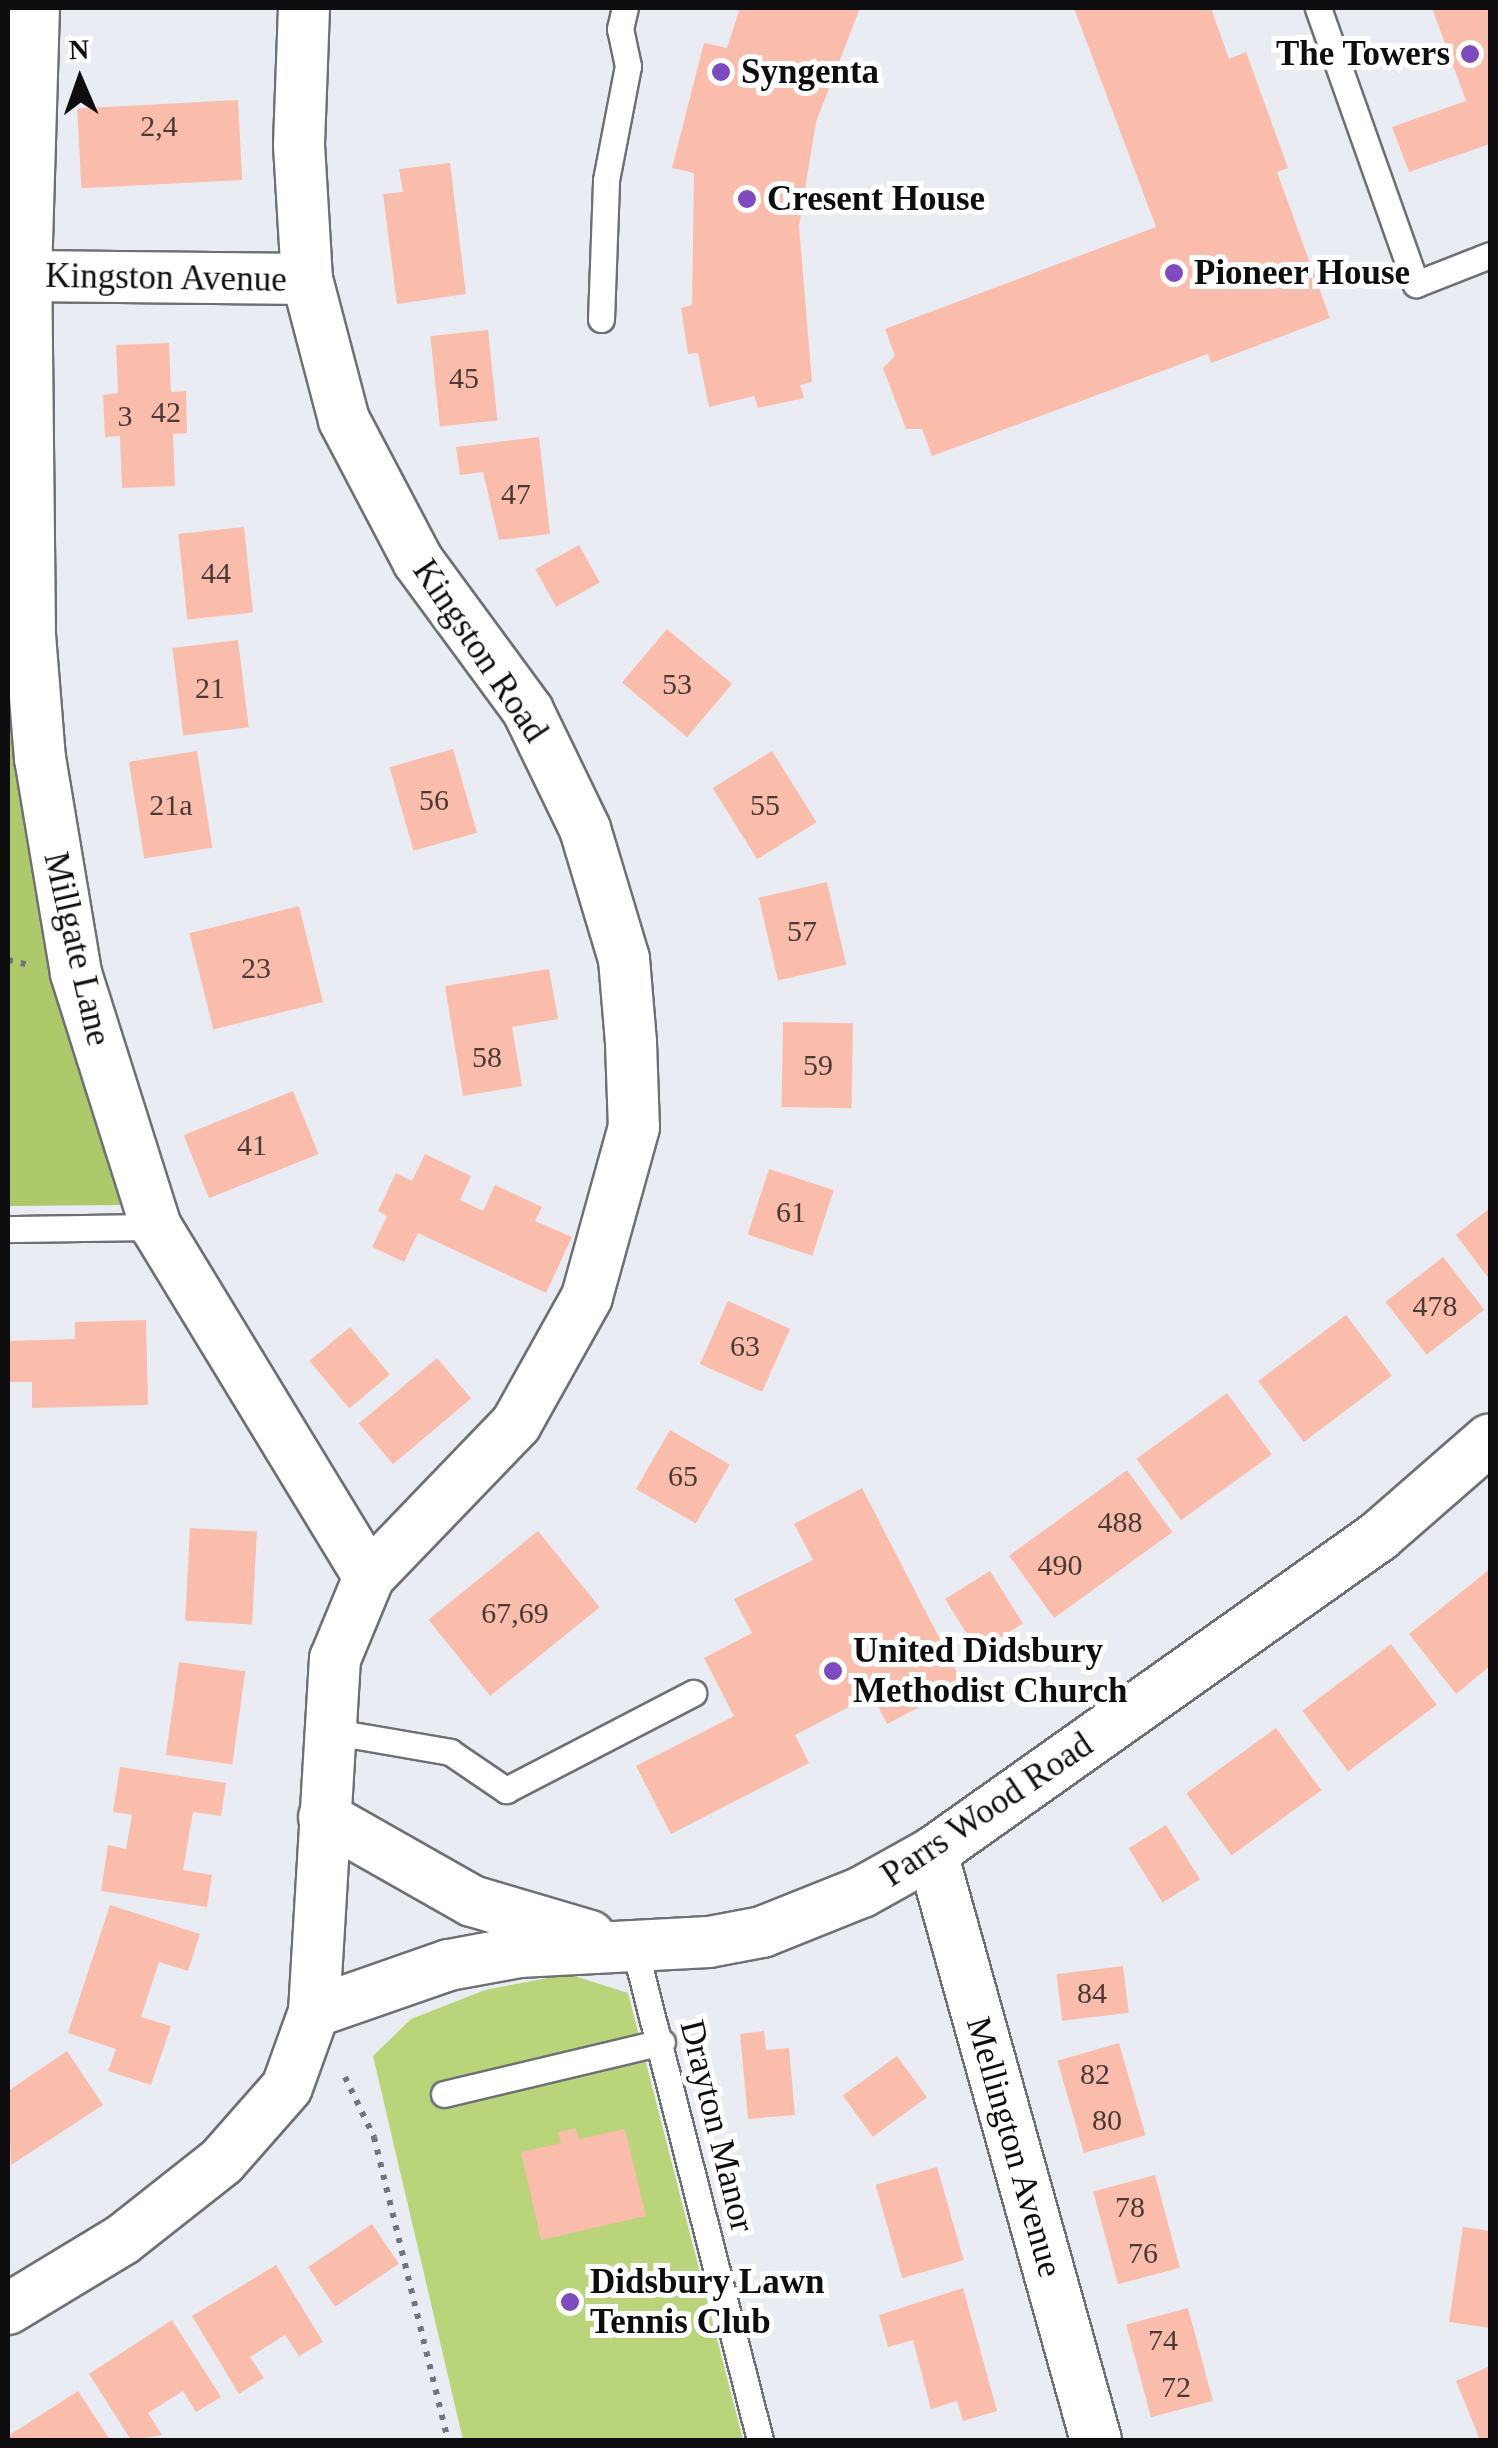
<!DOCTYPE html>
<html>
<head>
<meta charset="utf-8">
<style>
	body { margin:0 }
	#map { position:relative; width:1498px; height:2448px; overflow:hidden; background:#eaecf3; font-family:"Times New Roman",serif }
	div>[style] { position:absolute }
	.green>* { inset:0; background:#b9d479 }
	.forest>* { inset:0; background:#adc96a }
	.building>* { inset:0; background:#fabdac; transform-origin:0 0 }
	.path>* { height:6px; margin-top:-3px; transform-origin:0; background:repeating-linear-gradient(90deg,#737479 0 5px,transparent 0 13px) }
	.roads { filter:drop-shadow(2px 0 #6e7076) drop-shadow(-2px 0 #6e7076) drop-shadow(0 2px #6e7076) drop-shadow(0 -2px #6e7076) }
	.service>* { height:25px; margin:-12.5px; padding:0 12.5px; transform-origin:12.5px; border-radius:12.5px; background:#fff }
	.minor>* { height:50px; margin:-25px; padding:0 25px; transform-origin:25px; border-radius:25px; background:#fff }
	.dots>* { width:28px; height:28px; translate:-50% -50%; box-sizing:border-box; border:5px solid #fff; border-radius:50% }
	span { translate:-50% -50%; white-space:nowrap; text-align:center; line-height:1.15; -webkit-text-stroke:10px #fff; paint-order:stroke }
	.number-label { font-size:30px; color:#493a37 }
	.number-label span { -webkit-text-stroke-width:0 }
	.poi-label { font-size:35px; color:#0e0e10; font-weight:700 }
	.right { translate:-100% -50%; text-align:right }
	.left { translate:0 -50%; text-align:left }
	.street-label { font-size:35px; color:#0e0e10 }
	.frame { position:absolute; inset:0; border:10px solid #0e0e10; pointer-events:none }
	.north { position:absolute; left:30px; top:30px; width:100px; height:100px; -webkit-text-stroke:8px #fff; paint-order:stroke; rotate:358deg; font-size:28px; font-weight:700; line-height:40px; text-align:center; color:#0e0e10 }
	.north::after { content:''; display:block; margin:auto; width:35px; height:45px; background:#0e0e10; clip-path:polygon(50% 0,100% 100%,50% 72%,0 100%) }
</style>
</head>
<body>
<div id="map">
	<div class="green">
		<div style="clip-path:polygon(568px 1974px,628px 1993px,743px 2440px,463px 2440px,373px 2056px,411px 2019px,485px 1990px)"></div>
	</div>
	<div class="forest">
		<div style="clip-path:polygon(8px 642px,34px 876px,70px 1042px,121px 1205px,8px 1206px)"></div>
	</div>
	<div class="building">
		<div style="clip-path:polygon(740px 8px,860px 8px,816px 122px,799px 226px,812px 382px,800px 385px,804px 398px,758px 408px,754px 396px,709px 407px,698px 353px,688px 354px,681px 308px,692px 305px,694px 173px,672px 168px,704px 43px,727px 48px)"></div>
		<div style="clip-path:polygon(1074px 8px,1211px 8px,1229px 59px,1246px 52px,1288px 168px,1277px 172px,1330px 318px,1211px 363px,1208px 354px,932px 456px,922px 429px,906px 429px,883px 368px,895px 356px,885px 329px,1156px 227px)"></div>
		<div style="clip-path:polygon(1432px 8px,1490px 8px,1490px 144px,1409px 172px,1392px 127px,1466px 101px)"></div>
		<div style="left:238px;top:100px;width:80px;height:161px;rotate:87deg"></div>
		<div style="clip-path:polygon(450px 163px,466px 294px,397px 304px,383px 194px,403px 192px,399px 169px)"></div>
		<div style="left:488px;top:330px;width:91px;height:58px;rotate:84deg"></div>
		<div style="clip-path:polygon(169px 343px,171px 392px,186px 391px,187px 433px,173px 434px,175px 486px,122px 488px,120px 436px,105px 437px,103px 395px,118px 393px,116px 345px)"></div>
		<div style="clip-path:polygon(539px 437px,550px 534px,499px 540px,483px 472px,460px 475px,456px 447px)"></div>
		<div style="left:244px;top:527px;width:86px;height:66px;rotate:84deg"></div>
		<div style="left:579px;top:545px;width:43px;height:50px;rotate:61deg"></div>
		<div style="left:667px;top:629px;width:85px;height:70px;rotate:40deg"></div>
		<div style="left:238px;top:640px;width:88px;height:66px;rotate:83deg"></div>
		<div style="left:453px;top:749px;width:87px;height:66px;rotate:74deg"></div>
		<div style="left:197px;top:751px;width:98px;height:69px;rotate:81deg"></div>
		<div style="left:772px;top:751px;width:84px;height:70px;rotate:58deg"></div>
		<div style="left:827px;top:882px;width:85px;height:70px;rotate:77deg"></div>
		<div style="left:299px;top:906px;width:99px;height:113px;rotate:76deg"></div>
		<div style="clip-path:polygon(549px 969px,558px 1019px,512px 1027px,522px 1086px,463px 1096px,445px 986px)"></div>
		<div style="left:783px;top:1022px;width:70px;height:85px;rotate:1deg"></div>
		<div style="left:293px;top:1091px;width:68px;height:118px;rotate:68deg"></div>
		<div style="clip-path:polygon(425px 1154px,471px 1176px,460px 1200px,483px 1211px,495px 1185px,542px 1207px,535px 1221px,572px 1237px,546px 1293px,418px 1233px,404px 1262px,372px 1247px,387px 1216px,378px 1211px,396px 1173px,412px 1181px)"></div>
		<div style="left:769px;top:1169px;width:68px;height:69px;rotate:18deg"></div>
		<div style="clip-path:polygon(1490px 1208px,1490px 1280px,1456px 1235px)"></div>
		<div style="left:1443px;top:1257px;width:67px;height:73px;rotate:52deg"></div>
		<div style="left:728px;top:1301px;width:68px;height:69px;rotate:24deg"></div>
		<div style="left:1346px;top:1315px;width:76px;height:110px;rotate:53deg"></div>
		<div style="clip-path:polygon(146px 1320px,148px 1405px,32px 1408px,32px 1382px,8px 1382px,8px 1341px,75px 1339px,75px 1322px)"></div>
		<div style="left:350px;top:1327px;width:62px;height:53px;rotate:50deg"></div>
		<div style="left:437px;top:1358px;width:53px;height:102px;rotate:50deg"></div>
		<div style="left:1227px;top:1393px;width:76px;height:112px;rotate:54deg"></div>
		<div style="left:670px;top:1430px;width:69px;height:68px;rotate:30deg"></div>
		<div style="left:1127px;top:1470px;width:77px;height:146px;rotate:54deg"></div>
		<div style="clip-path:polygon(862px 1488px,963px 1684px,887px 1724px,872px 1695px,795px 1735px,809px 1763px,671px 1834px,636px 1766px,734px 1716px,704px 1658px,752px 1633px,734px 1599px,813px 1560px,794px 1524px)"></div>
		<div style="left:190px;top:1528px;width:67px;height:93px;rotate:3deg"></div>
		<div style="left:538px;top:1531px;width:98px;height:141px;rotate:51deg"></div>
		<div style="clip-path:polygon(1490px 1569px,1490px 1666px,1456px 1694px,1409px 1634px)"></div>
		<div style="left:990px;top:1571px;width:62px;height:53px;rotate:58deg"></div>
		<div style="left:1391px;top:1644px;width:76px;height:111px;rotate:53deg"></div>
		<div style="left:179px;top:1662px;width:67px;height:94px;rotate:8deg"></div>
		<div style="left:1276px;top:1728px;width:77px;height:111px;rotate:54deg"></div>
		<div style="clip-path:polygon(120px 1767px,226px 1783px,221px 1816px,193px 1812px,183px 1870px,212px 1875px,207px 1907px,101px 1891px,108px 1845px,126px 1849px,132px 1815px,113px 1812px)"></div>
		<div style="left:1166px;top:1825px;width:64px;height:44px;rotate:58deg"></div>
		<div style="clip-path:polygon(110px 1905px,200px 1934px,188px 1971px,159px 1962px,141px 2017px,171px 2026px,151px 2085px,108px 2071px,116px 2049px,68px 2033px)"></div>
		<div style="left:1123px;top:1966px;width:47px;height:67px;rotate:83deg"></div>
		<div style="clip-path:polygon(764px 2031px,766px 2050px,789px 2048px,795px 2115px,748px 2119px,740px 2034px)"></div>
		<div style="left:1119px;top:2043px;width:96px;height:64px;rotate:74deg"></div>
		<div style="clip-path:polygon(67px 2051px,103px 2105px,11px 2165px,8px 2091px)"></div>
		<div style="left:897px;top:2056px;width:51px;height:67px;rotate:54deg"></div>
		<div style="clip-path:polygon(576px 2128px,579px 2139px,625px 2129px,646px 2216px,541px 2240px,521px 2152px,561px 2143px,558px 2132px)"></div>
		<div style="left:937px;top:2167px;width:97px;height:64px;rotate:74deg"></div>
		<div style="left:1155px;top:2175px;width:96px;height:64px;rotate:75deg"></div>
		<div style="left:372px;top:2224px;width:48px;height:77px;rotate:56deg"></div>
		<div style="clip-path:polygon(1463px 2227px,1490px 2231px,1490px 2328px,1449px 2322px)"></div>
		<div style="clip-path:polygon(276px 2265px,323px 2342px,299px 2356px,285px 2335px,250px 2357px,264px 2378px,239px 2394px,192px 2316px)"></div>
		<div style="clip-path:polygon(963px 2288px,997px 2411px,963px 2421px,957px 2401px,931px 2409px,913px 2340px,888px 2347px,879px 2315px)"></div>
		<div style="left:1188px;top:2308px;width:96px;height:64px;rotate:75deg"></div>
		<div style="clip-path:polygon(172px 2320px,221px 2397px,196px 2412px,183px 2391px,148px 2413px,162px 2435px,131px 2440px,89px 2374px)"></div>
		<div style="clip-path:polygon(1490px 2366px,1490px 2440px,1480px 2440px,1456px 2381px)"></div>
		<div style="clip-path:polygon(78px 2391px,110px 2440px,8px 2440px,8px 2436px)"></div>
	</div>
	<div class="path">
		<div style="left:8px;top:960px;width:18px;rotate:13deg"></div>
		<div style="left:345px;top:2077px;width:67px;rotate:64.2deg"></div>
		<div style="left:374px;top:2137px;width:312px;rotate:76.3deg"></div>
	</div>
	<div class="roads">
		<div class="service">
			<div style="left:1318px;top:8px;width:293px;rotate:70.5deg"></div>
			<div style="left:1416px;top:284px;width:79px;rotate:-21.4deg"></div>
			<div style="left:601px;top:319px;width:139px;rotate:-87.9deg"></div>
			<div style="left:606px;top:180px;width:116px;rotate:-79.1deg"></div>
			<div style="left:628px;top:66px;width:38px;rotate:-102deg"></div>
			<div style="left:620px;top:29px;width:22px;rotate:-77deg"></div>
			<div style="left:8px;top:1229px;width:148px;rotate:-0.8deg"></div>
			<div style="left:329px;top:1731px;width:123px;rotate:9.8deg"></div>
			<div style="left:450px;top:1752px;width:68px;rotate:34.2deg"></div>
			<div style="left:506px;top:1790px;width:211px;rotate:-27.4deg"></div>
			<div style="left:634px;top:1946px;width:510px;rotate:75.69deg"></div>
			<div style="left:444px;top:2094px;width:224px;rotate:-13.4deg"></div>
		</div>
		<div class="minor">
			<div style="left:304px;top:8px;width:137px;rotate:92.1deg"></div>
			<div style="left:299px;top:145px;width:134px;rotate:86.6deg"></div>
			<div style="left:307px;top:279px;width:146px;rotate:75.3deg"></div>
			<div style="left:344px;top:420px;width:159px;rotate:62.3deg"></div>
			<div style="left:418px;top:561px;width:186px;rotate:53.7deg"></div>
			<div style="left:528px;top:711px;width:131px;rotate:64.2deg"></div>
			<div style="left:585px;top:829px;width:136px;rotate:73.3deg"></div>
			<div style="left:624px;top:959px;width:84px;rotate:85.2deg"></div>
			<div style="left:631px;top:1043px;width:84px;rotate:88deg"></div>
			<div style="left:634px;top:1127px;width:176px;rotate:105.5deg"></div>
			<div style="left:587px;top:1297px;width:145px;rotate:119.2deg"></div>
			<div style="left:516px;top:1424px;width:212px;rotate:133.9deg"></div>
			<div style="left:26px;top:276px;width:281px;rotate:0.6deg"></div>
			<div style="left:324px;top:1817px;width:170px;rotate:29.6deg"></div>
			<div style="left:472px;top:1901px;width:123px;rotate:16.5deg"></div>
			<div style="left:932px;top:1853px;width:609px;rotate:74.39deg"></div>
			<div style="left:314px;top:2012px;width:143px;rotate:-19.2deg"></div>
			<div style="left:449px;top:1965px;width:71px;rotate:-10.5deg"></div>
			<div style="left:519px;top:1952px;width:190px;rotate:-3deg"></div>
			<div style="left:709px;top:1942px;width:54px;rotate:-10.7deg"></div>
			<div style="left:762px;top:1932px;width:108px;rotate:-21.8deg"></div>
			<div style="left:862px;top:1892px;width:80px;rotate:-29.1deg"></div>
			<div style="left:932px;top:1853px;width:548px;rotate:-35.34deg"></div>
			<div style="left:1379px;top:1536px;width:147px;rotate:-41.1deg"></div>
			<div style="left:8px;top:2309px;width:133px;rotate:-31.2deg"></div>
			<div style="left:122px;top:2240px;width:127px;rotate:-38.3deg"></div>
			<div style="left:222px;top:2161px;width:98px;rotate:-48.7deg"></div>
			<div style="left:287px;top:2087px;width:80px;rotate:-70.2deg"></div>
			<div style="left:314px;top:2012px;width:354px;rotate:-86.6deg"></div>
			<div style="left:335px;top:1659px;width:89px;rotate:-67.5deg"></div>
			<div style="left:369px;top:1577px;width:410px;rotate:-121.3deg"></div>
			<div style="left:156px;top:1227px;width:266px;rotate:-107.5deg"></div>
			<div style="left:76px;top:973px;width:217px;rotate:-99.5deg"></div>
			<div style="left:40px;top:759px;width:124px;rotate:-94.6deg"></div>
			<div style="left:30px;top:635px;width:359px;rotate:-90.6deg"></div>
			<div style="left:26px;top:276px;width:268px;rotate:-88.3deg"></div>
		</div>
	</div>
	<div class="dots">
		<div style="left:1470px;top:54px;background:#7d4ac2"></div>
		<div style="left:721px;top:72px;background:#7d4ac2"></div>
		<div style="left:747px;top:199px;background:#7d4ac2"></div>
		<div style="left:1174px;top:273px;background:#7d4ac2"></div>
		<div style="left:833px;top:1671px;background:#7d4ac2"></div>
		<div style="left:570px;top:2302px;background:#7d4ac2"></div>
	</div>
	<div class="number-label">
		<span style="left:159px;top:126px">2,4</span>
		<span style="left:464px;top:378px">45</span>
		<span style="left:166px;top:412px">42</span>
		<span style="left:125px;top:416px">3</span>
		<span style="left:516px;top:494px">47</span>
		<span style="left:216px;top:573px">44</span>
		<span style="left:677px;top:684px">53</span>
		<span style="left:210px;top:688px">21</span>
		<span style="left:434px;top:800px">56</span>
		<span style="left:171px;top:805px">21a</span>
		<span style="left:765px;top:805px">55</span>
		<span style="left:802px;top:931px">57</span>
		<span style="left:256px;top:968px">23</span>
		<span style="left:487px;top:1057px">58</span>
		<span style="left:818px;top:1065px">59</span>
		<span style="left:252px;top:1145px">41</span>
		<span style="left:791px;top:1212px">61</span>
		<span style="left:1435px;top:1306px">478</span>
		<span style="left:745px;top:1346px">63</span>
		<span style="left:683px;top:1476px">65</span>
		<span style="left:1120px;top:1522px">488</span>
		<span style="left:1060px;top:1565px">490</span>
		<span style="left:515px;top:1613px">67,69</span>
		<span style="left:1092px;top:1993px">84</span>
		<span style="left:1095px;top:2074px">82</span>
		<span style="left:1107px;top:2120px">80</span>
		<span style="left:1130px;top:2207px">78</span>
		<span style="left:1143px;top:2253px">76</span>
		<span style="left:1163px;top:2340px">74</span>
		<span style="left:1176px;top:2387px">72</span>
	</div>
	<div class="poi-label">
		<span class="right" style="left:1450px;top:54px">The Towers</span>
		<span class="left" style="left:741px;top:72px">Syngenta</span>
		<span class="left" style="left:767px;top:199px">Cresent House</span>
		<span class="left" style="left:1194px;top:273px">Pioneer House</span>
		<span class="left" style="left:853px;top:1671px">United Didsbury<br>Methodist Church</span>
		<span class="left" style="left:590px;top:2302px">Didsbury Lawn<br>Tennis Club</span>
	</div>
	<div class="street-label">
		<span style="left:166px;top:278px;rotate:1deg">Kingston Avenue</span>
		<span style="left:480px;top:651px;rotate:56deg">Kingston Road</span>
		<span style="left:77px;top:949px;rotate:77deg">Millgate Lane</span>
		<span style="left:987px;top:1810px;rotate:-34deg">Parrs Wood Road</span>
		<span style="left:717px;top:2126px;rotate:76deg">Drayton Manor</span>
		<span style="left:1014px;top:2147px;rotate:74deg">Mellington Avenue</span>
	</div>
	<div class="frame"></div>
	<div class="north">N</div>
</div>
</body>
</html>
